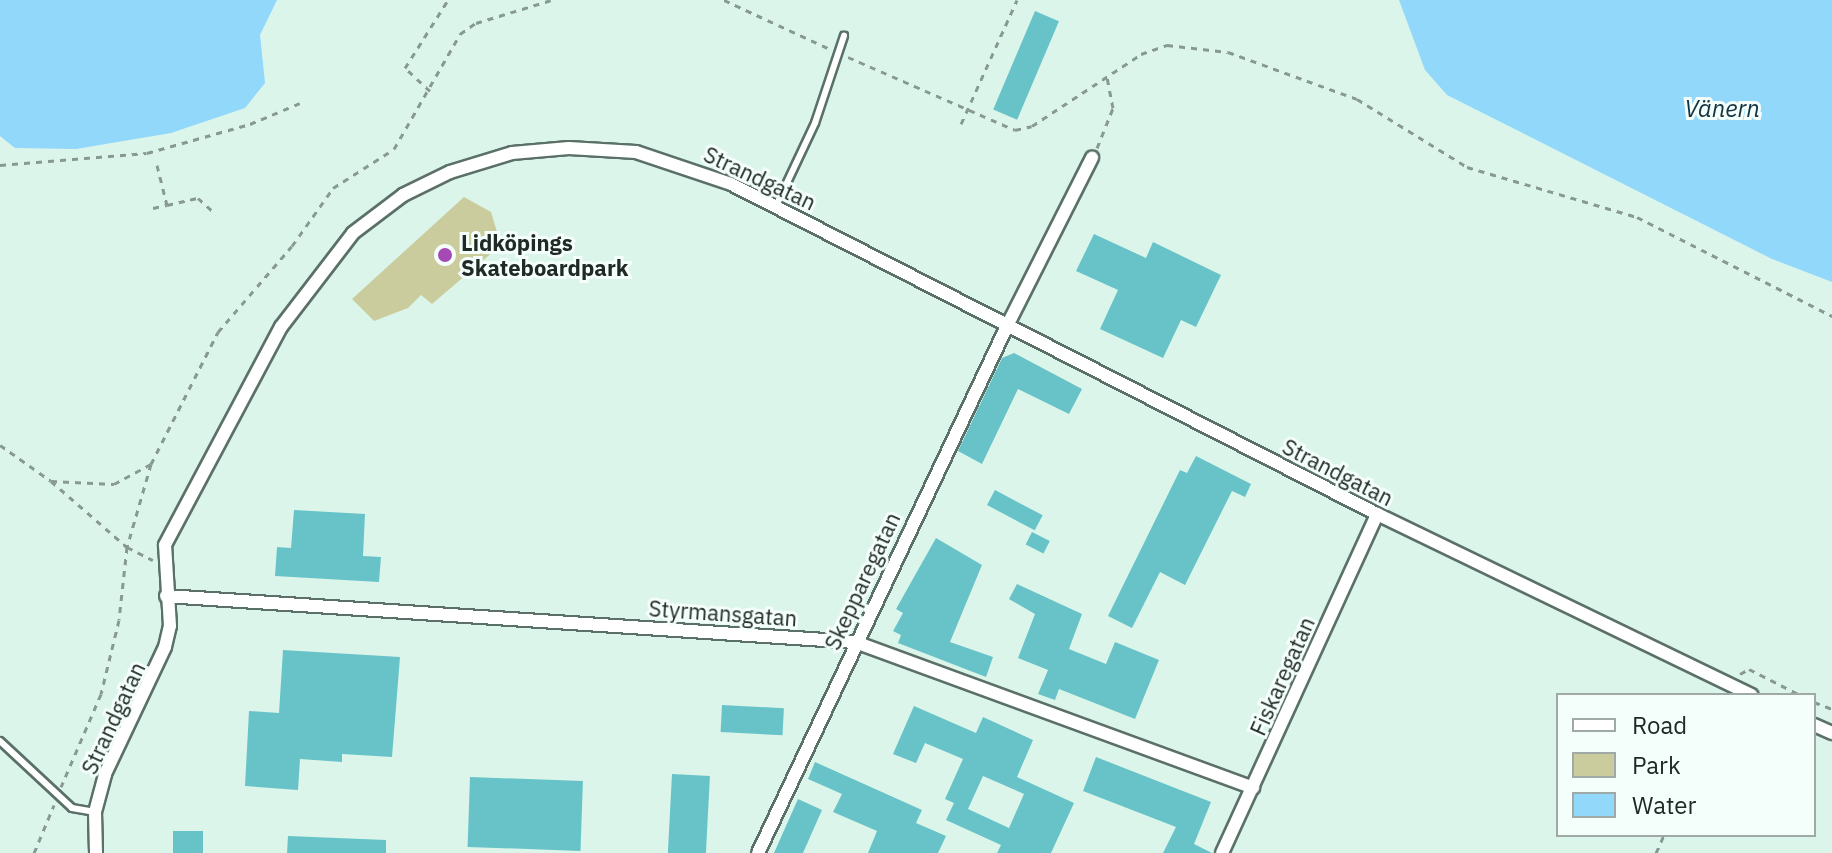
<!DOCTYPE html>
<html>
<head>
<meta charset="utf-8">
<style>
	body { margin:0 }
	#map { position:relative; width:1832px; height:853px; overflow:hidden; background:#dcf5eb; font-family:"IBM Plex Sans",sans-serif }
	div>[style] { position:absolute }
	.green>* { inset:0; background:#cacc9e }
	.water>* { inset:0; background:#91d8fb }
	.building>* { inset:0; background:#68c3c8; transform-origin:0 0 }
	.path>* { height:3px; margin-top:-1.5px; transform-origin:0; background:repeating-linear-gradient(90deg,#879992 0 6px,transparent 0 12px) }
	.roads { filter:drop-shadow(2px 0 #5a7068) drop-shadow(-2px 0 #5a7068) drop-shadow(0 2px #5a7068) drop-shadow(0 -2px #5a7068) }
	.service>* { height:6px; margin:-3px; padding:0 3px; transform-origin:3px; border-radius:3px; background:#fff }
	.minor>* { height:12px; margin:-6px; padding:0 6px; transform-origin:6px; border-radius:6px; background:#fff }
	.dots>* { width:22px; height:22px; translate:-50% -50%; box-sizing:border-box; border:4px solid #f4fefa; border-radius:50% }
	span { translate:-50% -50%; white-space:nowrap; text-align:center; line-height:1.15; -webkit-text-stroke:6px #f4fefa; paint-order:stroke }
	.street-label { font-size:22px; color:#202926 }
	.poi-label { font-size:22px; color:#202926; font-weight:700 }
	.left { translate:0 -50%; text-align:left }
	.water-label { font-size:24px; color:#143444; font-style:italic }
	.legend { position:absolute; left:1556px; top:693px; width:260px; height:144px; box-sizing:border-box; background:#f4fefa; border:2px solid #9fa9a5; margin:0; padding:10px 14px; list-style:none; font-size:24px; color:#202926 }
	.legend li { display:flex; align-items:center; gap:16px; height:40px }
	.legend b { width:40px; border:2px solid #9fa9a5 }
</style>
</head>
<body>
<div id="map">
	<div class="green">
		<div style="clip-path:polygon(464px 197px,491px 212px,501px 245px,432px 304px,421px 295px,408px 308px,374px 321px,352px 299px)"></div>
	</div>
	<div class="water">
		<div style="clip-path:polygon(0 0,277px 0,260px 35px,265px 83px,245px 108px,171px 133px,76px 149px,15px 148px,0 136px)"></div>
		<div style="clip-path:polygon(1399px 0,1832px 0,1832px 282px,1772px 259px,1447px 95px,1425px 70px)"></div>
	</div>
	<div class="building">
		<div style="left:1035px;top:11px;width:26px;height:107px;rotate:23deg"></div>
		<div style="clip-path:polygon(1094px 234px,1146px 258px,1153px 242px,1221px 275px,1196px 327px,1181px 320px,1163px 358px,1100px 329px,1118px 290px,1076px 271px)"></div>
		<div style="clip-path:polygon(1014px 353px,1082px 389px,1069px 414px,1018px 389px,982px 464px,958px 451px,1002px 358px)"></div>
		<div style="clip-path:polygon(1196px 456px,1251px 484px,1245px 497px,1232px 491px,1185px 585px,1160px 572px,1132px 628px,1108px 616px,1180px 470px,1187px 473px)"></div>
		<div style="left:995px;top:490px;width:54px;height:17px;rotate:28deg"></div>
		<div style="clip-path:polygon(294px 510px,365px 514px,363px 556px,381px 557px,379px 582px,275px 576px,277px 547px,291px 548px)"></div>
		<div style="left:1032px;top:532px;width:20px;height:14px;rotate:27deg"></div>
		<div style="clip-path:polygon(936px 538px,982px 565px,950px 642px,993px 657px,986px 677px,898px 643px,901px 635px,893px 631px,903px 613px,896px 609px)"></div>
		<div style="clip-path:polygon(1017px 584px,1082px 614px,1069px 649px,1106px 664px,1115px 642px,1159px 660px,1135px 719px,1059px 689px,1055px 700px,1038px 694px,1048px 670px,1018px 658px,1035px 614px,1009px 599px)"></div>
		<div style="clip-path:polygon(283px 650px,400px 657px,392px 757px,342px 754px,342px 762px,300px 759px,298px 790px,245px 786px,249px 711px,279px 713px)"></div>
		<div style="left:722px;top:705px;width:62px;height:27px;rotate:3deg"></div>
		<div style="clip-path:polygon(evenodd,914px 706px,976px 733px,983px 717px,1033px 740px,1017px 777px,1074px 803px,1051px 853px,997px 853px,1001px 845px,946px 820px,954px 803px,945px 799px,963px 759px,925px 743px,916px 763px,893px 754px,914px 706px,983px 776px,1024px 794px,1009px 828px,968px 809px,983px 776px)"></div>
		<div style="clip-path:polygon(1096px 757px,1211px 802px,1194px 844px,1212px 853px,1163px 853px,1176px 827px,1083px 791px)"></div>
		<div style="clip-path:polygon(815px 762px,922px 810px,916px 823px,946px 836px,938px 853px,868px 853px,877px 831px,833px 812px,842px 794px,808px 779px)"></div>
		<div style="left:672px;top:774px;width:38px;height:79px;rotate:3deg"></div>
		<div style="left:470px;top:777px;width:113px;height:70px;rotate:2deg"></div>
		<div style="clip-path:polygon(798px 799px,822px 810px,803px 853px,774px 853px)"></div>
		<div style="left:173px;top:831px;width:30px;height:22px"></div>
		<div style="clip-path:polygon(288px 836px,386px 840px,386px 853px,287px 853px)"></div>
	</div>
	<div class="path">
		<div style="left:724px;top:0;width:117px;rotate:24.8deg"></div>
		<div style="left:848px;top:57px;width:182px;rotate:23.6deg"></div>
		<div style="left:1015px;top:130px;width:17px;rotate:-13deg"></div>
		<div style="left:1032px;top:126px;width:131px;rotate:-33.4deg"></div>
		<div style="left:1141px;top:54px;width:28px;rotate:-19deg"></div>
		<div style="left:1167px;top:45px;width:61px;rotate:6.5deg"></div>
		<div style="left:1228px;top:52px;width:137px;rotate:20deg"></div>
		<div style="left:1357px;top:99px;width:129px;rotate:31.7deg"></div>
		<div style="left:1467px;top:167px;width:177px;rotate:16.4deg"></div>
		<div style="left:1637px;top:217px;width:219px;rotate:26.9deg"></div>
		<div style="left:430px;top:91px;width:34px;rotate:-137deg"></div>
		<div style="left:405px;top:68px;width:80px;rotate:-57.7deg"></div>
		<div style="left:961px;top:124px;width:136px;rotate:-65.7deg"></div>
		<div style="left:1097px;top:148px;width:43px;rotate:-68.2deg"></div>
		<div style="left:1113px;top:108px;width:33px;rotate:-101deg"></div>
		<div style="left:0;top:165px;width:147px;rotate:-4.7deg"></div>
		<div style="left:147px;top:153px;width:107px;rotate:-15.7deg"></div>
		<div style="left:250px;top:124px;width:54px;rotate:-22.8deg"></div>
		<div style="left:157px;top:165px;width:41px;rotate:76deg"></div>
		<div style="left:167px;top:205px;width:32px;rotate:-13deg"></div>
		<div style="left:198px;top:198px;width:24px;rotate:42deg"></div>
		<div style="left:153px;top:208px;width:14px;rotate:-12deg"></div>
		<div style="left:0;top:445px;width:62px;rotate:35.2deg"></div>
		<div style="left:51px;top:481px;width:101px;rotate:41deg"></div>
		<div style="left:127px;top:547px;width:73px;rotate:96.3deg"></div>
		<div style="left:119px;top:620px;width:76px;rotate:103.7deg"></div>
		<div style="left:101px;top:694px;width:101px;rotate:113.3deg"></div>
		<div style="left:151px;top:464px;width:86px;rotate:106.1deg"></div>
		<div style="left:127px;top:547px;width:29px;rotate:27deg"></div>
		<div style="left:51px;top:481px;width:63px;rotate:2.7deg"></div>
		<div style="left:114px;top:484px;width:42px;rotate:-28.4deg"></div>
		<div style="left:151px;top:464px;width:148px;rotate:-63.1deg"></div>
		<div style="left:218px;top:332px;width:113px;rotate:-49.3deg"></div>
		<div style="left:292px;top:246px;width:71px;rotate:-54.7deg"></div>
		<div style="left:333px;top:188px;width:72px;rotate:-32.6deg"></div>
		<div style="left:394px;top:149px;width:133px;rotate:-60.1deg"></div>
		<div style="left:460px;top:34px;width:19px;rotate:-35deg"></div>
		<div style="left:476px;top:23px;width:78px;rotate:-17deg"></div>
		<div style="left:1740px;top:674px;width:10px;rotate:-29deg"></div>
		<div style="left:1749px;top:669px;width:57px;rotate:27deg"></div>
		<div style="left:1814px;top:702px;width:19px;rotate:21deg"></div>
		<div style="left:34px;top:853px;width:52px;rotate:-67.4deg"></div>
		<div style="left:1656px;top:853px;width:20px;rotate:-66deg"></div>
	</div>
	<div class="roads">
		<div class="service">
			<div style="left:776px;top:206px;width:92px;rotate:-64.8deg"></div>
			<div style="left:815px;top:123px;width:92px;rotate:-71.6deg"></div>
			<div style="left:0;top:741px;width:98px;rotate:42.9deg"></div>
			<div style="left:72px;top:808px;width:22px;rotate:10deg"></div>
		</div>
		<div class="minor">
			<div style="left:166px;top:596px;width:691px;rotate:3.82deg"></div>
			<div style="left:855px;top:642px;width:424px;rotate:20.1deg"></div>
			<div style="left:1814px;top:725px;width:20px;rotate:24deg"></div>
			<div style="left:96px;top:853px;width:41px;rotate:-91.4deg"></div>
			<div style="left:95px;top:812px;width:39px;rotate:-75deg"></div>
			<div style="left:105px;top:774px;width:140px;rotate:-64.7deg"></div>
			<div style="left:165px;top:647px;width:22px;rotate:-77deg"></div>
			<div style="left:170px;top:626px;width:81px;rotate:-93.5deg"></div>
			<div style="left:165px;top:545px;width:247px;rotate:-62deg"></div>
			<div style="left:281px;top:327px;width:118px;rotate:-52.5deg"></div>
			<div style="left:353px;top:233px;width:63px;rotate:-37.2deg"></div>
			<div style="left:403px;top:195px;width:52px;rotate:-26.1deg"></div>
			<div style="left:450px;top:172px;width:65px;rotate:-17deg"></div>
			<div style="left:512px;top:153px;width:57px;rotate:-5deg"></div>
			<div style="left:569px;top:148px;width:67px;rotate:3.4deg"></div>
			<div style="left:636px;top:152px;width:100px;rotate:18.6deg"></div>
			<div style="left:731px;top:184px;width:725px;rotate:27.06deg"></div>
			<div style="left:1377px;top:514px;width:416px;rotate:25.8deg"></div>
			<div style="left:758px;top:853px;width:581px;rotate:-64.71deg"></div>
			<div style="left:1006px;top:328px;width:191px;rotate:-63.2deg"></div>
			<div style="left:1222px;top:853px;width:373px;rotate:-65.4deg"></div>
		</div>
	</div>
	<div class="dots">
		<div style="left:445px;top:255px;background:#a549b4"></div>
	</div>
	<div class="street-label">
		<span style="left:760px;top:178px;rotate:25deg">Strandgatan</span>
		<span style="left:1338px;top:472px;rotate:27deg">Strandgatan</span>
		<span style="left:862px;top:581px;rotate:-65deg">Skepparegatan</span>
		<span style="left:723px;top:613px;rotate:4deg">Styrmansgatan</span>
		<span style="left:1282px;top:676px;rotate:-66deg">Fiskaregatan</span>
		<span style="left:113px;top:718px;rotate:-65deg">Strandgatan</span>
	</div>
	<div class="poi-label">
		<span class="left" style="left:461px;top:255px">Lidköpings<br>Skateboardpark</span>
	</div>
	<div class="water-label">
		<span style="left:1722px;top:109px">Vänern</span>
	</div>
	<ul class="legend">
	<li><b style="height:10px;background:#fff"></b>Road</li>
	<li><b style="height:22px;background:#cacc9e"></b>Park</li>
	<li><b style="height:22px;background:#91d8fb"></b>Water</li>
	</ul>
</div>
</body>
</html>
